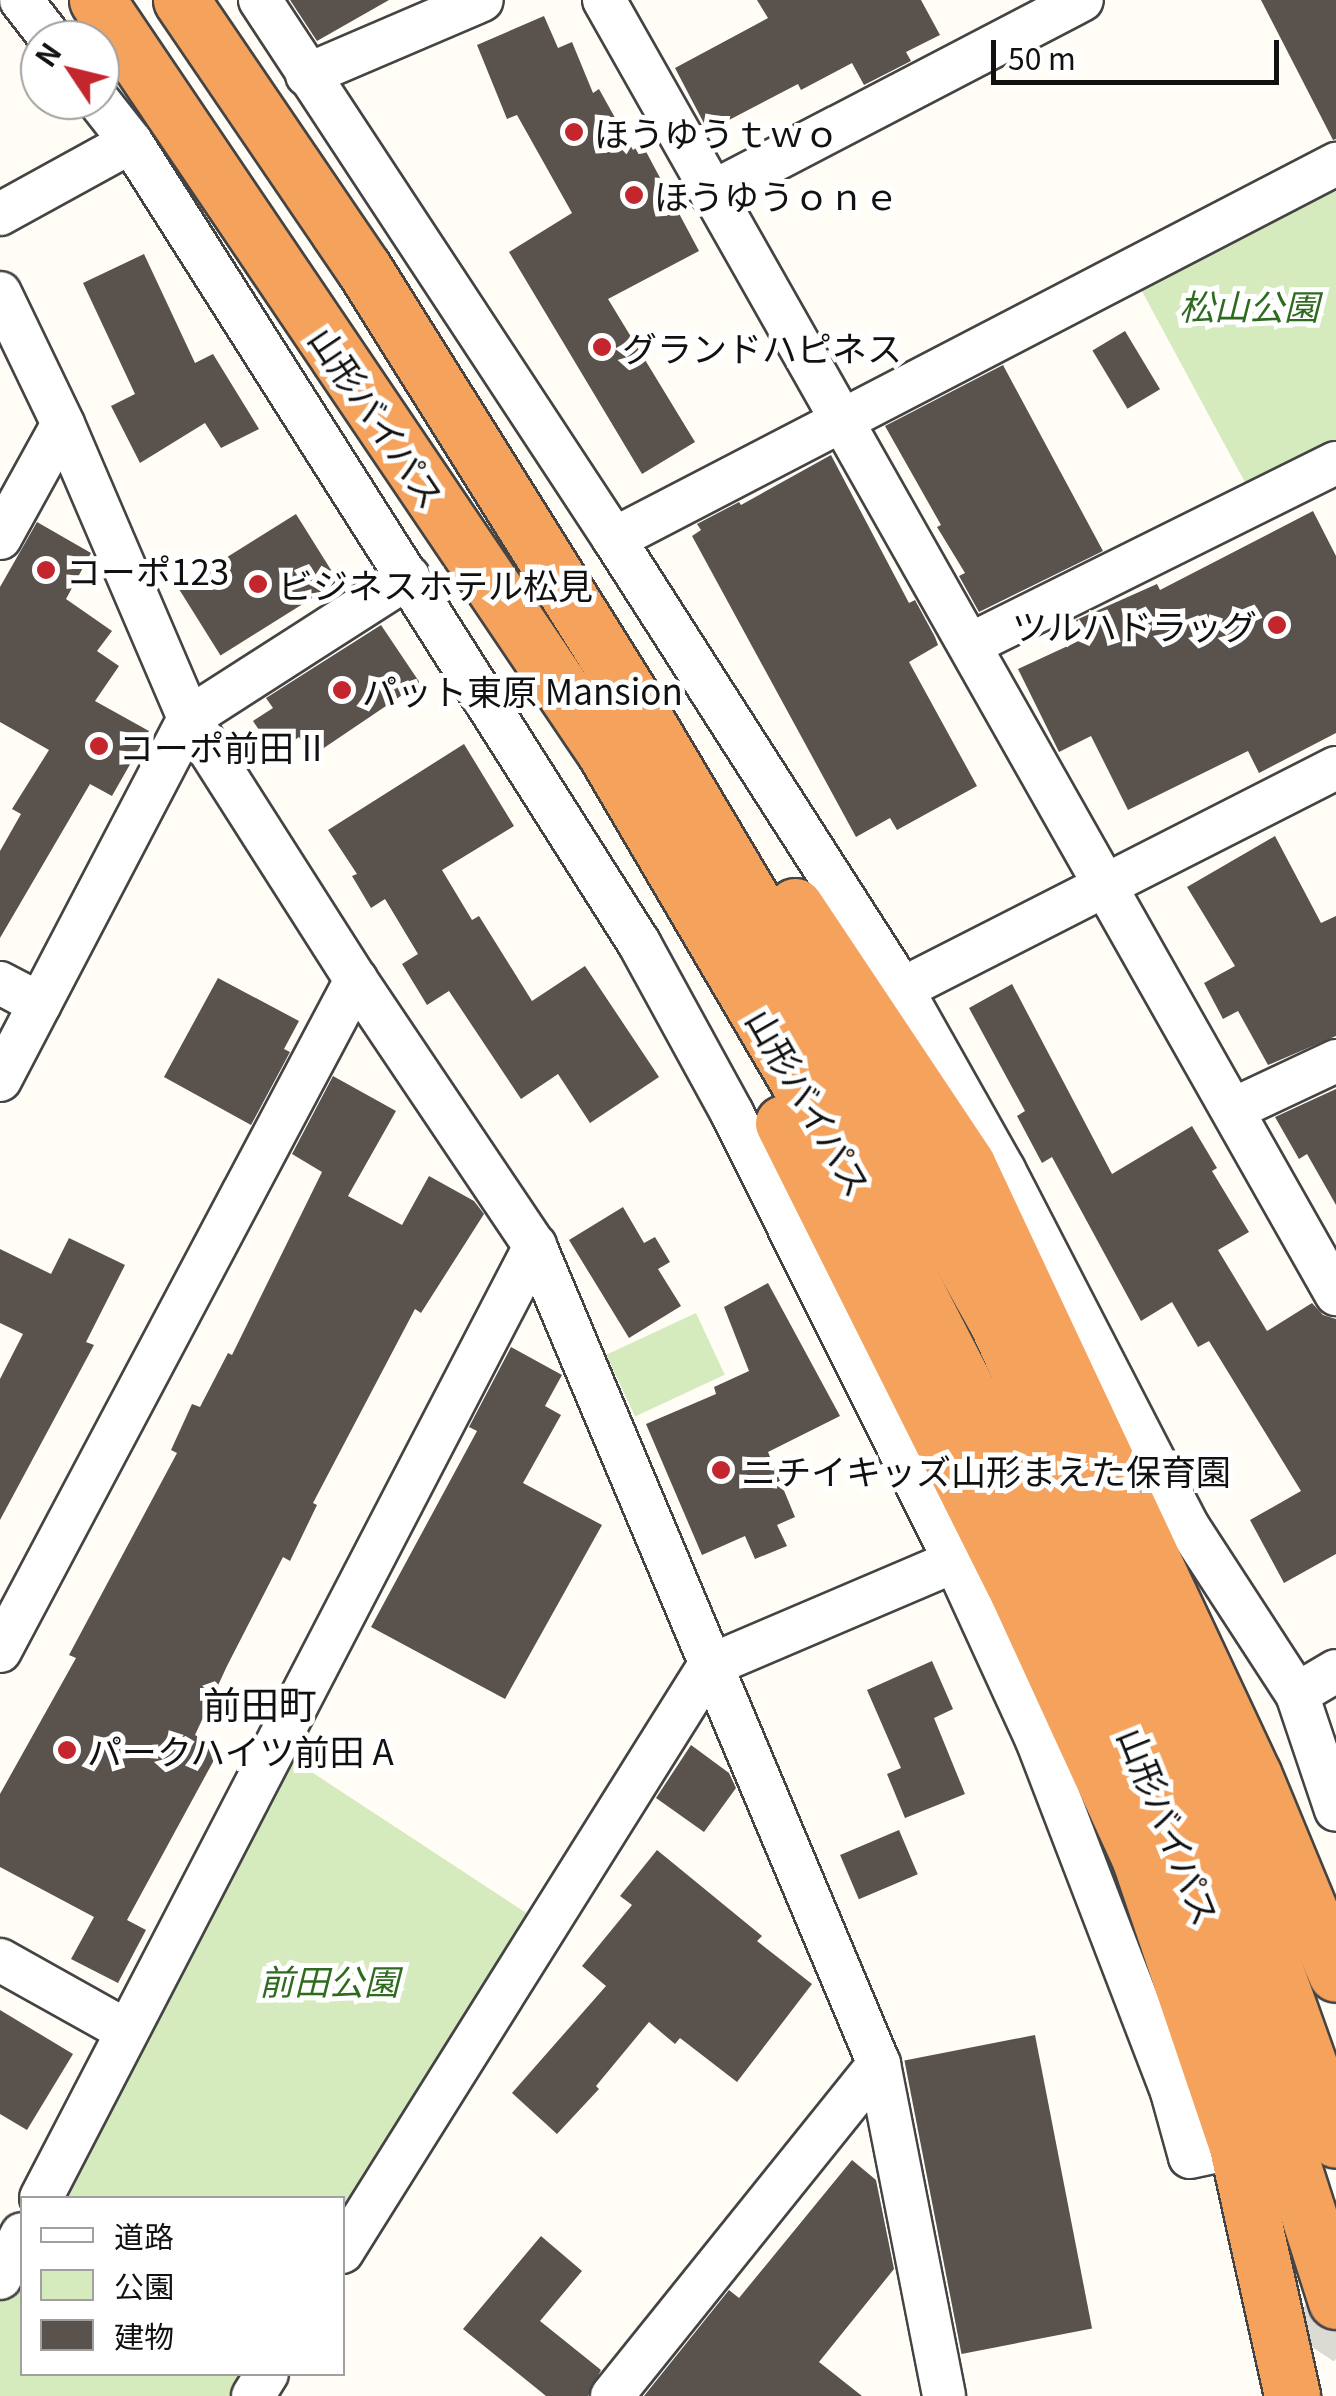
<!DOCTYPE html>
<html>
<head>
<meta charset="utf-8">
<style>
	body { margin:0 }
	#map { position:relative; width:1336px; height:2396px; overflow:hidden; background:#fffdf5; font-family:Georgia,"Noto Sans JP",serif }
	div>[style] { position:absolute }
	.green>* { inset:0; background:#d5ebbd; transform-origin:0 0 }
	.building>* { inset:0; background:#5a524d; transform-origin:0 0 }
	.highway-tunnel>* { height:55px; margin-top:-27.5px; transform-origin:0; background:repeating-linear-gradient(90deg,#dbdad3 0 55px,transparent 0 83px) }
	.roads { filter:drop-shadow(2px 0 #444) drop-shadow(-2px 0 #444) drop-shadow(0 2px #444) drop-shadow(0 -2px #444) }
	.minor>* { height:42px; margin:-21px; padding:0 21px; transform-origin:21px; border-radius:21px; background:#fff }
	.highway>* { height:55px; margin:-27.5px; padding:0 27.5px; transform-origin:27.5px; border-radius:27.5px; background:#f5a25d }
	.dots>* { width:28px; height:28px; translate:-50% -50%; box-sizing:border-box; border:5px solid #fff; border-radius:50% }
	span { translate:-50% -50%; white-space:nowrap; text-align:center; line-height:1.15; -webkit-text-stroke:10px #fff; paint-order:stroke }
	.poi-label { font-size:35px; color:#111 }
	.left { translate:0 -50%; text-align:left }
	.right { translate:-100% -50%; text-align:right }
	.park-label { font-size:35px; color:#2f6b1f; font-style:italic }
	.street-label { font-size:35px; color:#111 }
	.neighbourhood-label { font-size:38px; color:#111 }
	.legend { position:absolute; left:20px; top:2196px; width:325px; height:180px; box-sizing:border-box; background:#fff; border:2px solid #a0a0a0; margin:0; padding:12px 18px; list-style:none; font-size:30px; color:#111 }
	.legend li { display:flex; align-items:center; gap:20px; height:50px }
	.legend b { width:50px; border:2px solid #a0a0a0 }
	.north { position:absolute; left:20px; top:20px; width:100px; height:100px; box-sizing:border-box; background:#fff; border:2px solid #a0a0a0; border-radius:50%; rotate:305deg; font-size:28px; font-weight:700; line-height:40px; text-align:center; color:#111 }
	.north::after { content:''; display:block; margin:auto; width:35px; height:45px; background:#c4262e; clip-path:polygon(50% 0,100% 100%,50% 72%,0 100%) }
	.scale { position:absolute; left:991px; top:40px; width:288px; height:45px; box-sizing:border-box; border:5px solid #111; border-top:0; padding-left:12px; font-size:30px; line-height:35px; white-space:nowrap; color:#111; -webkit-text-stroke:8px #fff; paint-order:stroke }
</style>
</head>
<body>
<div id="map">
	<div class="green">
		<div style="clip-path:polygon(1336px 164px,1336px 460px,1254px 499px,1130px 269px)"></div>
		<div style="left:696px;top:1313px;width:68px;height:99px;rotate:65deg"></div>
		<div style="clip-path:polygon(275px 1748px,546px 1926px,343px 2252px,342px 2198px,41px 2198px)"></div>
		<div style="clip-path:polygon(22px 2235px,22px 2374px,267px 2374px,253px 2396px,0 2396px,0 2279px)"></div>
	</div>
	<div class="building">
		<div style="clip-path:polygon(290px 0,389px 0,317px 41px)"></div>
		<div style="clip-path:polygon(757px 0,921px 0,940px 35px,906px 52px,911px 61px,864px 85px,852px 63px,801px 90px,798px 84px,708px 131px,675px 68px,768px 18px)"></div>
		<div style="clip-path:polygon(1261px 0,1336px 0,1336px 139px,1333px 140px)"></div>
		<div style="clip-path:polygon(544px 16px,558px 48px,572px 42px,593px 93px,599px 89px,633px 150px,642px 144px,699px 251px,608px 299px,695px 442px,642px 474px,509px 252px,572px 213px,517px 115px,507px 119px,477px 45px)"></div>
		<div style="clip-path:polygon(144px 254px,195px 363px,213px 354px,259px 429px,221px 448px,205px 423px,140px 463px,111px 406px,135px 394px,83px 283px)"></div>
		<div style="left:1125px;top:331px;width:68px;height:38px;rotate:59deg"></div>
		<div style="clip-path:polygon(1003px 365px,1103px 551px,979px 612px,959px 576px,965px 573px,937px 527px,941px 525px,885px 426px)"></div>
		<div style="clip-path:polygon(831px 455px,909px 603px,915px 600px,935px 637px,938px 645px,909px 662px,977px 786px,897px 830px,890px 818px,856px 837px,692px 536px,701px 530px,697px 524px,739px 502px,741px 505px)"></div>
		<div style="clip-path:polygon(1313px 511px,1336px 556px,1336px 733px,1259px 773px,1248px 751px,1128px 810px,1091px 736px,1059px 752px,1018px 669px,1085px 638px,1076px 620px,1157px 584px,1160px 590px)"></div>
		<div style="left:296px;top:514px;width:80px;height:139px;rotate:58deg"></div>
		<div style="clip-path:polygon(37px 522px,91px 553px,66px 599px,112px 631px,97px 651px,119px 666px,95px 701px,149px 731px,112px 796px,90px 784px,0 938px,0 851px,21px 814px,12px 809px,49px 750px,0 722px,0 587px)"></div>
		<div style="clip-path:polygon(381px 625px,420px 683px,312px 756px,299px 737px,275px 754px,253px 721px,273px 708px,266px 698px)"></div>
		<div style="clip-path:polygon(464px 744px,514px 826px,442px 870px,472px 920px,479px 916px,532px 1001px,585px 966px,659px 1077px,590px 1123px,558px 1074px,521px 1099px,449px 991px,427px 1005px,402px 964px,418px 954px,385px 899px,371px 908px,352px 876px,357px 874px,328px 830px)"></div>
		<div style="clip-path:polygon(1275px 836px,1321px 923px,1336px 916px,1336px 1036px,1268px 1065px,1238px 1011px,1223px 1019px,1204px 983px,1235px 966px,1187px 887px)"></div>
		<div style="clip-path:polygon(218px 978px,299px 1021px,284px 1049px,290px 1052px,251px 1125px,164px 1077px)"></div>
		<div style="clip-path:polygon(1012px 984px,1112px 1174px,1192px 1126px,1217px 1168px,1212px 1171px,1249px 1232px,1218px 1250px,1267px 1331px,1312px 1303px,1323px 1315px,1336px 1319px,1336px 1554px,1284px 1583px,1250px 1520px,1301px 1491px,1209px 1341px,1198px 1347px,1172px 1302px,1141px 1321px,1052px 1157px,1042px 1163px,1017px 1116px,1025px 1111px,969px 1008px)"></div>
		<div style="clip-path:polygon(333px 1076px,396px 1111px,348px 1196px,402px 1225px,429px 1176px,474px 1201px,484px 1214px,421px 1313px,415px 1309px,313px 1503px,317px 1505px,290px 1561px,283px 1557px,227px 1666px,195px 1735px,220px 1749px,127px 1920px,146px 1930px,118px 1983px,71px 1959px,94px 1917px,0 1867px,0 1794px,76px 1658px,69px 1655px,177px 1453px,171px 1450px,192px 1404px,200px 1407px,228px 1353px,232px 1355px,322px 1172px,292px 1154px)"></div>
		<div style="clip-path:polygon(1336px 1089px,1336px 1205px,1307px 1154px,1299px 1159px,1275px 1117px)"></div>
		<div style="clip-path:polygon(623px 1207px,644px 1243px,655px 1237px,670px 1262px,658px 1269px,681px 1306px,629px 1338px,569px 1240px)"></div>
		<div style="clip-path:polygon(69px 1238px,125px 1265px,86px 1342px,94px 1345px,0 1520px,0 1379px,23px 1334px,0 1323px,0 1249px,51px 1274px)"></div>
		<div style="clip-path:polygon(768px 1283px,840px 1416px,768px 1452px,795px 1517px,777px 1525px,787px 1546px,755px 1559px,745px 1536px,702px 1555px,646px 1424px,716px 1394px,714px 1387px,749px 1371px,724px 1307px)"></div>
		<div style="clip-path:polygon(511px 1347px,562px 1375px,545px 1406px,561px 1415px,523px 1483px,602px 1525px,505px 1699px,371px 1627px,477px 1431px,469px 1427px)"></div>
		<div style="clip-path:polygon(932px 1661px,953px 1709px,934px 1718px,965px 1794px,905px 1818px,887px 1774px,901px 1768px,867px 1690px)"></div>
		<div style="clip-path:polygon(691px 1745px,729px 1773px,736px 1788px,704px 1832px,656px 1798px)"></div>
		<div style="left:899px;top:1830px;width:48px;height:64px;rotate:67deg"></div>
		<div style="clip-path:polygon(657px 1850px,762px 1936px,757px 1941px,812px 1984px,737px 2082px,680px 2038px,675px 2044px,649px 2022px,596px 2086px,599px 2089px,557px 2134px,512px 2093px,606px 1986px,582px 1966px,632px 1905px,620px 1896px)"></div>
		<div style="clip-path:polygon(0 2010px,73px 2054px,27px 2130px,0 2114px)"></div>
		<div style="left:1035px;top:2035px;width:299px;height:133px;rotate:79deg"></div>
		<div style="clip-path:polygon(852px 2160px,876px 2180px,894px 2269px,819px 2362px,862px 2396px,644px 2396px,729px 2290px,739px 2298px)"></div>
		<div style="clip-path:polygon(541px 2236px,582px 2271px,540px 2321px,601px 2370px,588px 2396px,546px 2396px,463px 2329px)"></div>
	</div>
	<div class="highway-tunnel">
		<div style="left:1311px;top:2346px;width:45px;rotate:-56.7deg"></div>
	</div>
	<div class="roads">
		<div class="minor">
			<div style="left:21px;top:0;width:51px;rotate:52.2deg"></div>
			<div style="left:260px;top:0;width:645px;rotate:56.7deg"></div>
			<div style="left:614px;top:539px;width:534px;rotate:57.38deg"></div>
			<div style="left:902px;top:989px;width:208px;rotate:60.6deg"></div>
			<div style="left:1004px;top:1170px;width:403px;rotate:62.7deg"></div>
			<div style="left:1189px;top:1528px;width:198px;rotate:57deg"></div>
			<div style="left:1297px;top:1694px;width:122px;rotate:71.4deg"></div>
			<div style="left:604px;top:0;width:1487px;rotate:60.5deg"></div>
			<div style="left:307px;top:75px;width:190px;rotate:-23.2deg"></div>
			<div style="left:98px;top:100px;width:53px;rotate:51.8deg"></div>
			<div style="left:131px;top:142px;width:949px;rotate:57.62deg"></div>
			<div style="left:639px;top:943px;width:194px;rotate:61.3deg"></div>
			<div style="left:732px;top:1113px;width:500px;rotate:63.54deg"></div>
			<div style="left:955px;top:1561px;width:197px;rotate:65.4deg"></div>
			<div style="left:1037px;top:1740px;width:377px;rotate:69deg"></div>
			<div style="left:1172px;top:2092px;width:67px;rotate:74.5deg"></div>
			<div style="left:1190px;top:2157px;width:48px;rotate:-12deg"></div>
			<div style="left:711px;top:193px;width:418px;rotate:-27.5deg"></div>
			<div style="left:0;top:214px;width:149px;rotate:-28.8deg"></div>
			<div style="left:0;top:293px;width:145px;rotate:64.3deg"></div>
			<div style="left:63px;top:424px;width:320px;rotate:66.8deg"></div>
			<div style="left:189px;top:718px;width:311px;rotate:57.5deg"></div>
			<div style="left:356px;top:980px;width:321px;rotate:56.1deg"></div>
			<div style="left:535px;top:1246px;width:887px;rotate:67.19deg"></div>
			<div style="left:879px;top:2064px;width:338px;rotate:78.9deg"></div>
			<div style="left:0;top:538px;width:130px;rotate:-61.1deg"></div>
			<div style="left:614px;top:539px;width:814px;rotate:-27.45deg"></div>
			<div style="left:971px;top:644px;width:407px;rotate:-26.4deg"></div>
			<div style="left:0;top:983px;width:45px;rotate:27.7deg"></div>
			<div style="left:902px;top:989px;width:487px;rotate:-27deg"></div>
			<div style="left:0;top:1080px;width:408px;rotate:-62.4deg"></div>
			<div style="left:189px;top:718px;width:261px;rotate:-32.7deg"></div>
			<div style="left:1234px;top:1109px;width:113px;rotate:-25.2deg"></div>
			<div style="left:0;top:1651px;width:760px;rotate:-62.05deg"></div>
			<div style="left:1297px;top:1694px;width:45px;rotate:-30.5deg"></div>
			<div style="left:0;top:1960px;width:145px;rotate:29.2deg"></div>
			<div style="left:41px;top:2198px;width:1073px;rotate:-62.57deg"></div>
			<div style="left:342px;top:2252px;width:691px;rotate:-57.94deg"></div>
			<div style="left:709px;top:1666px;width:267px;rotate:-23.1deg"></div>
			<div style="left:0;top:2278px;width:49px;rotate:-63.4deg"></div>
			<div style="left:253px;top:2396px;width:26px;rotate:-58deg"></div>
			<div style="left:612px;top:2396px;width:426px;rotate:-51.2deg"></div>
		</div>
		<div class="highway">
			<div style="left:97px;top:0;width:906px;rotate:55.98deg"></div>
			<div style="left:604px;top:751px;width:553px;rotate:59.59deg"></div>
			<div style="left:884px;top:1228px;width:412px;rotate:62.7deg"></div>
			<div style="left:1073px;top:1594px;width:255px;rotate:66.7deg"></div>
			<div style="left:1174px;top:1828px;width:227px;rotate:69.7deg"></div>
			<div style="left:1253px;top:2041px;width:273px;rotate:72.3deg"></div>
			<div style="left:181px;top:0;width:325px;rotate:55.8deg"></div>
			<div style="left:364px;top:269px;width:507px;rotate:57.97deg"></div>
			<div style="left:633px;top:699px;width:497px;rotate:59.3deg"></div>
			<div style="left:887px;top:1126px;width:226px;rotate:60.8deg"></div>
			<div style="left:997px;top:1323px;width:516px;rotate:65.37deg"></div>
			<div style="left:1212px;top:1792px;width:369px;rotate:70.4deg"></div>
			<div style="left:795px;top:906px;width:310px;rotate:56.3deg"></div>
			<div style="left:967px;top:1164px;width:676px;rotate:64.88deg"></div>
			<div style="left:1254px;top:1776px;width:214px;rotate:67.5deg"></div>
			<div style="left:783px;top:1123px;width:525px;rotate:63.43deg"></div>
			<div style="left:1018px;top:1593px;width:294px;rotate:65.4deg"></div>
			<div style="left:1140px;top:1860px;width:303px;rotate:71.3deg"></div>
			<div style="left:1237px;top:2147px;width:255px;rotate:77.5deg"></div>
		</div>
	</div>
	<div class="dots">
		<div style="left:574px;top:132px;background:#c4262e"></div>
		<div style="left:634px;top:195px;background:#c4262e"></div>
		<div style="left:602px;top:347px;background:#c4262e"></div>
		<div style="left:46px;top:570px;background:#c4262e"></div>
		<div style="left:258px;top:584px;background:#c4262e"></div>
		<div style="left:1277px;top:625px;background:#c4262e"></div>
		<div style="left:342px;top:690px;background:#c4262e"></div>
		<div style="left:99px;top:746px;background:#c4262e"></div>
		<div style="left:721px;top:1470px;background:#c4262e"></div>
		<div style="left:67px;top:1750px;background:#c4262e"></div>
	</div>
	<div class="poi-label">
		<span class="left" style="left:594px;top:132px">ほうゆうｔｗｏ</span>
		<span class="left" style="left:654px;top:195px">ほうゆうｏｎｅ</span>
		<span class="left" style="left:622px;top:347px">グランドハピネス</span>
		<span class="left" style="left:66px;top:570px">コーポ123</span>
		<span class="left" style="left:278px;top:584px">ビジネスホテル松見</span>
		<span class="right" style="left:1257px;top:625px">ツルハドラッグ</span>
		<span class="left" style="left:362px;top:690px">パット東原 Mansion</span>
		<span class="left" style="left:119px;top:746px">コーポ前田 II</span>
		<span class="left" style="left:741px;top:1470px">ニチイキッズ山形まえた保育園</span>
		<span class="left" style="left:87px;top:1750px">パークハイツ前田 A</span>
	</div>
	<div class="park-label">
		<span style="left:1249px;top:305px">松山公園</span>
		<span style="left:329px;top:1980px">前田公園</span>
	</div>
	<div class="street-label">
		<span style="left:378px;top:417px;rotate:56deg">山形バイパス</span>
		<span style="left:810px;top:1102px;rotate:60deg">山形バイパス</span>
		<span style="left:1170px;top:1826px;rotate:68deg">山形バイパス</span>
	</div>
	<div class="neighbourhood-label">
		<span style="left:260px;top:1703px">前田町</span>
	</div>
	<ul class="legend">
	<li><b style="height:12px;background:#fff"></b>道路</li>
	<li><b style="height:28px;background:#d5ebbd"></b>公園</li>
	<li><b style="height:28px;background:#5a524d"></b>建物</li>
	</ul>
	<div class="north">N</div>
	<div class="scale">50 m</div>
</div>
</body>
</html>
